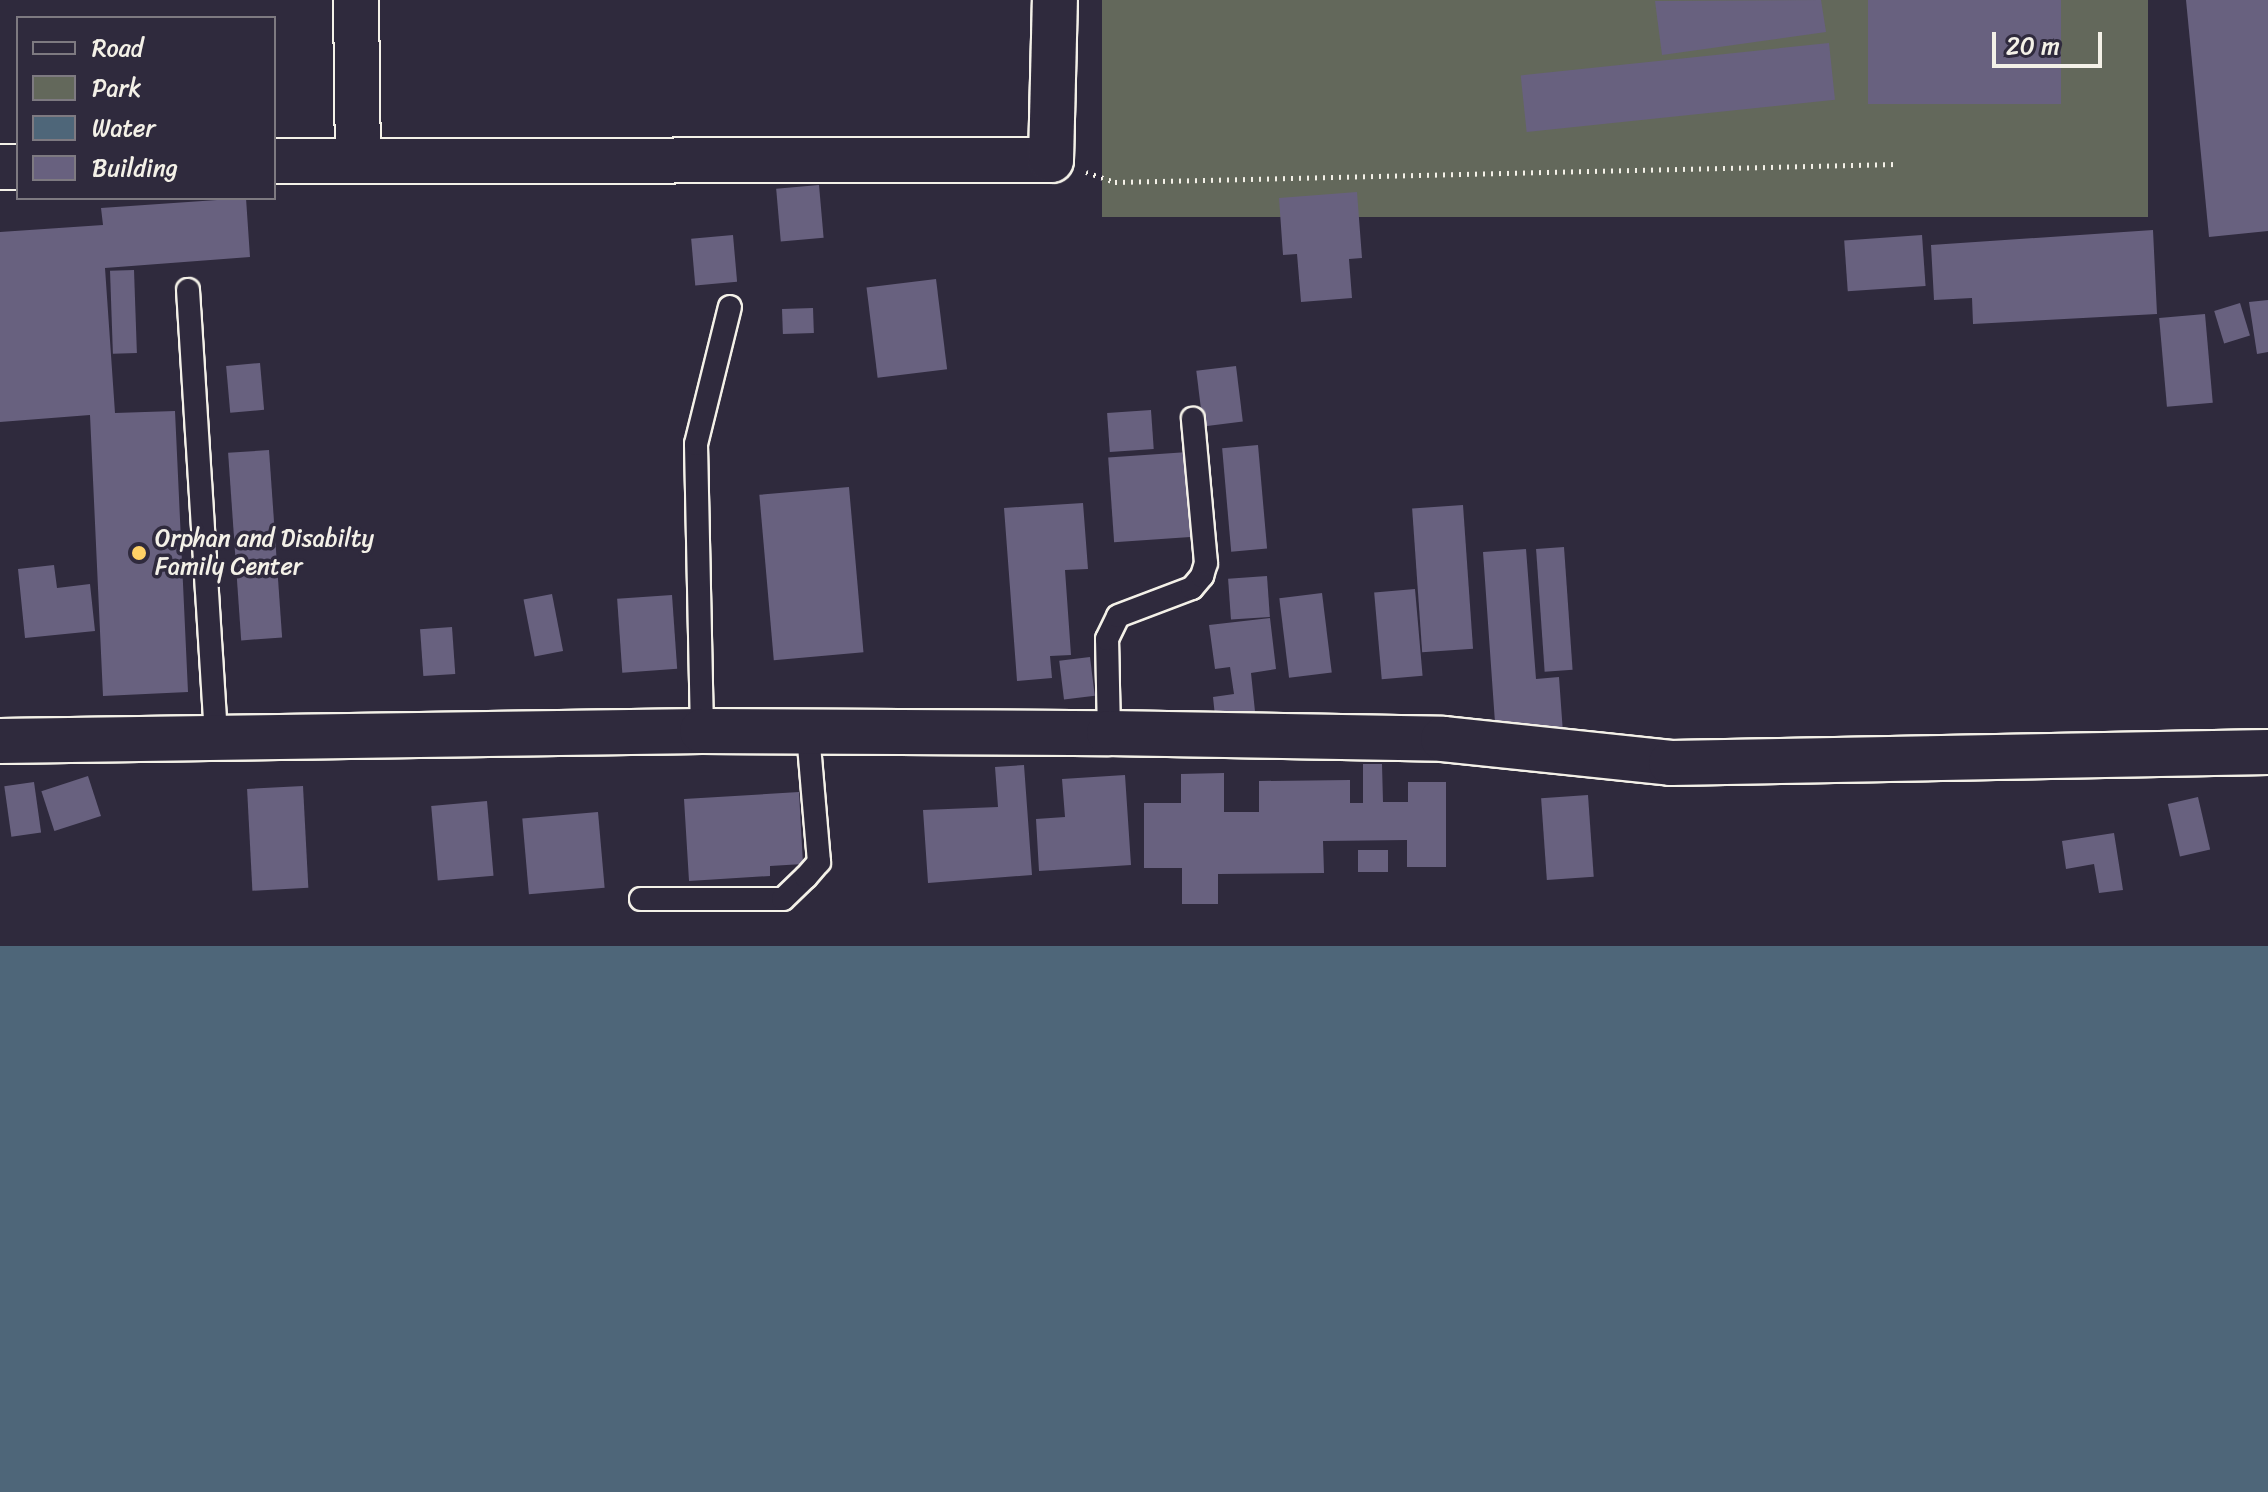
<!DOCTYPE html>
<html>
<head>
<meta charset="utf-8">
<style>
	body { margin:0 }
	#map { position:relative; width:2268px; height:1492px; overflow:hidden; background:#2f2a3d; font-family:Sriracha,sans-serif }
	div>[style] { position:absolute }
	.green>* { inset:0; background:#63685b; transform-origin:0 0 }
	.water>* { inset:0; background:#4e6679; transform-origin:0 0 }
	.building>* { inset:0; background:#68617f; transform-origin:0 0 }
	.path>* { height:5px; margin-top:-2.5px; transform-origin:0; background:repeating-linear-gradient(90deg,#f4f1e8 0 2px,transparent 0 8px) }
	.roads { filter:drop-shadow(2px 0 #f4f1e8) drop-shadow(-2px 0 #f4f1e8) drop-shadow(0 2px #f4f1e8) drop-shadow(0 -2px #f4f1e8) }
	.service>* { height:22px; margin:-11px; padding:0 11px; transform-origin:11px; border-radius:11px; background:#2f2a3d }
	.minor>* { height:44px; margin:-22px; padding:0 22px; transform-origin:22px; border-radius:22px; background:#2f2a3d }
	.dots>* { width:22px; height:22px; translate:-50% -50%; box-sizing:border-box; border:4px solid #2f2a3d; border-radius:50% }
	span { translate:-50% -50%; white-space:nowrap; text-align:center; line-height:1.15; -webkit-text-stroke:7px #2f2a3d; paint-order:stroke }
	.poi-label { font-size:24px; color:#f4f1e8 }
	.left { translate:0 -50%; text-align:left }
	.legend { position:absolute; left:16px; top:16px; width:260px; height:184px; box-sizing:border-box; background:#2f2a3d; border:2px solid #7e7a81; margin:0; padding:10px 14px; list-style:none; font-size:24px; color:#f4f1e8 }
	.legend li { display:flex; align-items:center; gap:16px; height:40px }
	.legend b { width:40px; border:2px solid #7e7a81 }
	.scale { position:absolute; left:1992px; top:32px; width:110px; height:36px; box-sizing:border-box; border:4px solid #f4f1e8; border-top:0; padding-left:10px; font-size:24px; line-height:28px; white-space:nowrap; color:#f4f1e8; -webkit-text-stroke:6px #2f2a3d; paint-order:stroke }
</style>
</head>
<body>
<div id="map">
	<div class="green">
		<div style="left:1102px;top:0;width:1046px;height:217px"></div>
	</div>
	<div class="water">
		<div style="left:2268px;top:946px;width:546px;height:2268px;rotate:90deg"></div>
	</div>
	<div class="building">
		<div style="clip-path:polygon(1821px 0,1826px 32px,1662px 55px,1655px 1px)"></div>
		<div style="left:1868px;top:0;width:193px;height:104px"></div>
		<div style="clip-path:polygon(2186px 0,2268px 0,2268px 231px,2209px 237px)"></div>
		<div style="left:1829px;top:43px;width:57px;height:310px;rotate:84deg"></div>
		<div style="left:819px;top:185px;width:53px;height:43px;rotate:85deg"></div>
		<div style="clip-path:polygon(1357px 192px,1362px 258px,1349px 259px,1352px 298px,1301px 302px,1297px 254px,1283px 255px,1279px 198px)"></div>
		<div style="clip-path:polygon(246px 198px,250px 257px,105px 268px,115px 413px,175px 411px,188px 692px,103px 696px,90px 415px,0 422px,0 232px,103px 225px,101px 208px)"></div>
		<div style="clip-path:polygon(2153px 230px,2157px 314px,1973px 324px,1972px 298px,1934px 300px,1931px 245px)"></div>
		<div style="left:733px;top:235px;width:47px;height:42px;rotate:85deg"></div>
		<div style="left:1922px;top:235px;width:51px;height:78px;rotate:86deg"></div>
		<div style="left:134px;top:270px;width:83px;height:24px;rotate:88deg"></div>
		<div style="left:936px;top:279px;width:91px;height:70px;rotate:83deg"></div>
		<div style="clip-path:polygon(2268px 300px,2268px 352px,2257px 354px,2249px 302px)"></div>
		<div style="left:2240px;top:303px;width:34px;height:27px;rotate:73deg"></div>
		<div style="left:813px;top:308px;width:25px;height:31px;rotate:88deg"></div>
		<div style="left:2205px;top:314px;width:89px;height:46px;rotate:85deg"></div>
		<div style="left:260px;top:363px;width:47px;height:34px;rotate:85deg"></div>
		<div style="left:1236px;top:366px;width:56px;height:40px;rotate:83deg"></div>
		<div style="left:1151px;top:410px;width:39px;height:44px;rotate:86deg"></div>
		<div style="left:1258px;top:445px;width:104px;height:36px;rotate:85deg"></div>
		<div style="left:269px;top:450px;width:188px;height:41px;rotate:86deg"></div>
		<div style="left:1188px;top:452px;width:85px;height:80px;rotate:86deg"></div>
		<div style="left:849px;top:487px;width:166px;height:90px;rotate:85deg"></div>
		<div style="clip-path:polygon(1083px 503px,1088px 569px,1065px 570px,1071px 655px,1050px 656px,1052px 678px,1017px 681px,1004px 508px)"></div>
		<div style="left:1463px;top:505px;width:144px;height:51px;rotate:86deg"></div>
		<div style="left:1564px;top:547px;width:123px;height:28px;rotate:86deg"></div>
		<div style="clip-path:polygon(1526px 549px,1536px 679px,1559px 677px,1563px 733px,1496px 737px,1483px 552px)"></div>
		<div style="clip-path:polygon(54px 565px,57px 588px,90px 584px,95px 631px,25px 638px,18px 569px)"></div>
		<div style="left:1267px;top:576px;width:41px;height:39px;rotate:86deg"></div>
		<div style="left:1415px;top:589px;width:87px;height:41px;rotate:85deg"></div>
		<div style="left:1322px;top:593px;width:80px;height:43px;rotate:83deg"></div>
		<div style="left:552px;top:594px;width:58px;height:29px;rotate:79deg"></div>
		<div style="left:672px;top:595px;width:74px;height:55px;rotate:86deg"></div>
		<div style="clip-path:polygon(1270px 618px,1276px 669px,1251px 673px,1256px 721px,1216px 726px,1213px 697px,1234px 694px,1230px 667px,1215px 669px,1209px 625px)"></div>
		<div style="left:452px;top:627px;width:47px;height:32px;rotate:86deg"></div>
		<div style="left:1090px;top:657px;width:39px;height:31px;rotate:83deg"></div>
		<div style="clip-path:polygon(1363px 764px,1382px 764px,1383px 802px,1408px 802px,1408px 782px,1446px 782px,1446px 867px,1407px 867px,1407px 840px,1323px 841px,1324px 873px,1218px 874px,1218px 904px,1182px 904px,1182px 868px,1144px 868px,1144px 803px,1181px 803px,1181px 774px,1224px 773px,1224px 812px,1259px 812px,1259px 781px,1350px 780px,1350px 803px,1363px 803px)"></div>
		<div style="clip-path:polygon(1024px 765px,1032px 875px,928px 883px,923px 810px,998px 807px,995px 767px)"></div>
		<div style="clip-path:polygon(1125px 775px,1131px 865px,1039px 871px,1036px 819px,1065px 817px,1062px 779px)"></div>
		<div style="left:88px;top:776px;width:42px;height:49px;rotate:72deg"></div>
		<div style="left:34px;top:782px;width:51px;height:30px;rotate:82deg"></div>
		<div style="left:303px;top:786px;width:102px;height:56px;rotate:87deg"></div>
		<div style="clip-path:polygon(799px 792px,803px 864px,770px 866px,770px 876px,689px 881px,684px 799px)"></div>
		<div style="left:1588px;top:795px;width:82px;height:47px;rotate:86deg"></div>
		<div style="left:2198px;top:797px;width:54px;height:31px;rotate:77deg"></div>
		<div style="left:487px;top:801px;width:75px;height:56px;rotate:85deg"></div>
		<div style="left:598px;top:812px;width:76px;height:76px;rotate:85deg"></div>
		<div style="clip-path:polygon(2114px 833px,2123px 890px,2099px 893px,2094px 864px,2066px 869px,2062px 841px)"></div>
		<div style="left:1358px;top:850px;width:30px;height:22px"></div>
	</div>
	<div class="path">
		<div style="left:1086px;top:172px;width:31px;rotate:19deg"></div>
		<div style="left:1115px;top:182px;width:781px;rotate:-1.32deg"></div>
	</div>
	<div class="roads">
		<div class="service">
			<div style="left:188px;top:290px;width:448px;rotate:86.4deg"></div>
			<div style="left:702px;top:731px;width:287px;rotate:-91.2deg"></div>
			<div style="left:696px;top:444px;width:141px;rotate:-76.1deg"></div>
			<div style="left:1109px;top:733px;width:94px;rotate:-91.2deg"></div>
			<div style="left:1107px;top:639px;width:25px;rotate:-64deg"></div>
			<div style="left:1118px;top:616px;width:79px;rotate:-20.7deg"></div>
			<div style="left:1192px;top:588px;width:16px;rotate:-50deg"></div>
			<div style="left:1202px;top:576px;width:14px;rotate:-73deg"></div>
			<div style="left:1206px;top:563px;width:145px;rotate:-95.2deg"></div>
			<div style="left:641px;top:899px;width:142px"></div>
			<div style="left:783px;top:899px;width:32px;rotate:-44deg"></div>
			<div style="left:806px;top:877px;width:20px;rotate:-49deg"></div>
			<div style="left:819px;top:862px;width:129px;rotate:-94.9deg"></div>
		</div>
		<div class="minor">
			<div style="left:356px;top:0;width:159px;rotate:89.3deg"></div>
			<div style="left:274px;top:161px;width:777px;rotate:-0.07deg"></div>
			<div style="left:1051px;top:160px;width:160px;rotate:-88.6deg"></div>
			<div style="left:0;top:167px;width:18px"></div>
			<div style="left:0;top:741px;width:702px;rotate:-0.82deg"></div>
			<div style="left:702px;top:731px;width:407px;rotate:0.3deg"></div>
			<div style="left:1109px;top:733px;width:334px;rotate:1deg"></div>
			<div style="left:1443px;top:739px;width:229px;rotate:6deg"></div>
			<div style="left:1671px;top:763px;width:597px;rotate:-1.06deg"></div>
		</div>
	</div>
	<div class="dots">
		<div style="left:139px;top:553px;background:#ffd166"></div>
	</div>
	<div class="poi-label">
		<span class="left" style="left:155px;top:553px">Orphan and Disabilty<br>Family Center</span>
	</div>
	<ul class="legend">
	<li><b style="height:10px;background:#2f2a3d"></b>Road</li>
	<li><b style="height:22px;background:#63685b"></b>Park</li>
	<li><b style="height:22px;background:#4e6679"></b>Water</li>
	<li><b style="height:22px;background:#68617f"></b>Building</li>
	</ul>
	<div class="scale">20 m</div>
</div>
</body>
</html>
